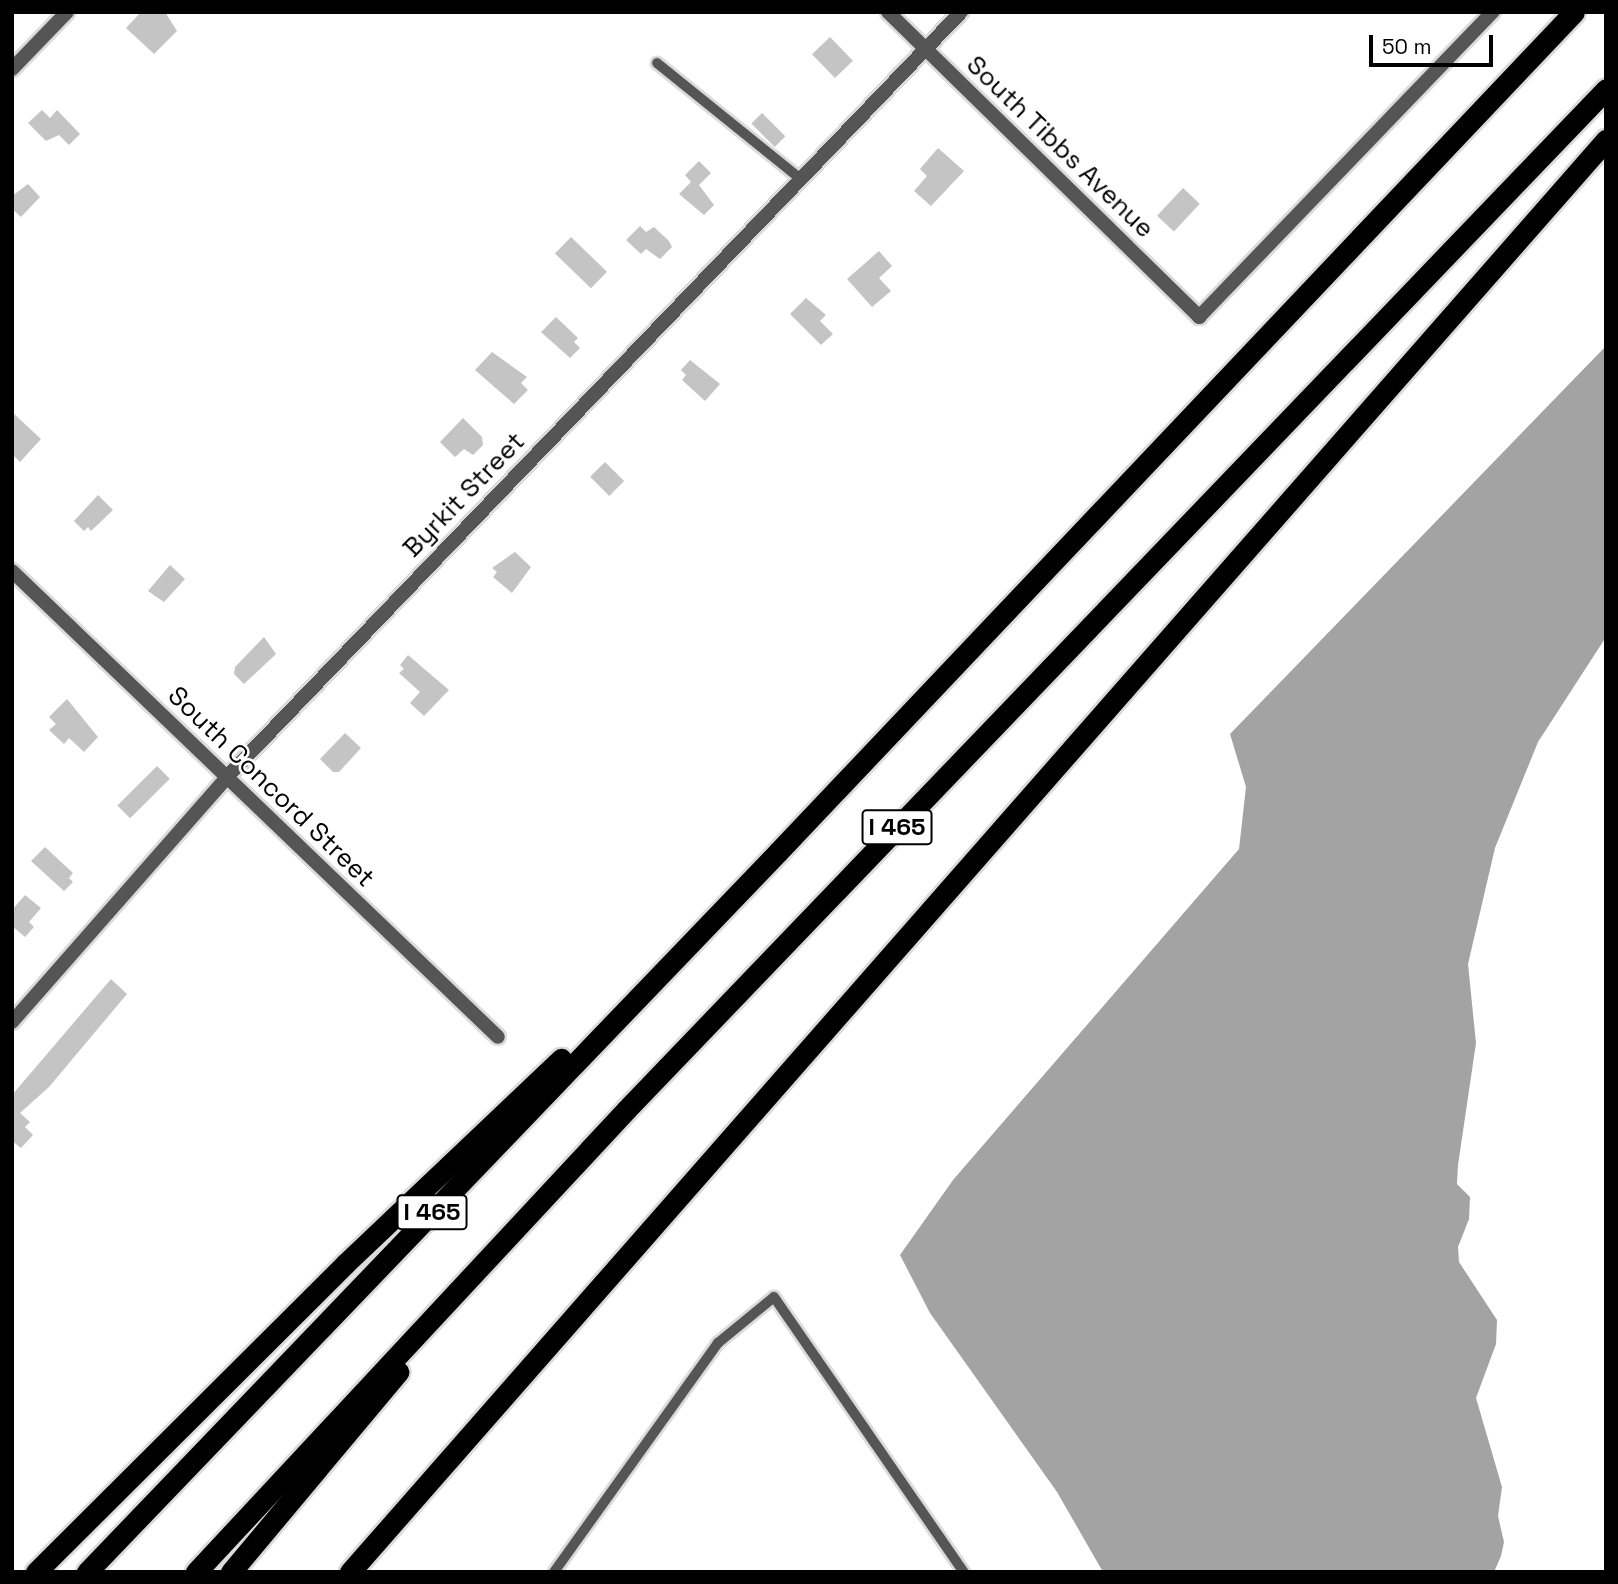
<!DOCTYPE html>
<html>
<head>
<meta charset="utf-8">
<style>
	body { margin:0 }
	#map { position:relative; width:1618px; height:1584px; overflow:hidden; background:#fff; font-family:"Space Grotesk",sans-serif }
	div>[style] { position:absolute }
	.water>* { inset:0; background:#a3a3a3 }
	.building>* { inset:0; background:#c4c4c4; transform-origin:0 0 }
	.roads { filter:drop-shadow(2px 0 #dbdbdb) drop-shadow(-2px 0 #dbdbdb) drop-shadow(0 2px #dbdbdb) drop-shadow(0 -2px #dbdbdb) }
	.lane>* { height:10px; margin:-5px; padding:0 5px; transform-origin:5px; border-radius:5px; background:#555 }
	.street>* { height:14px; margin:-7px; padding:0 7px; transform-origin:7px; border-radius:7px; background:#555 }
	.highway>* { height:21px; margin:-10.5px; padding:0 10.5px; transform-origin:10.5px; border-radius:10.5px; background:#000 }
	span { translate:-50% -50%; white-space:nowrap; text-align:center; line-height:1.15; -webkit-text-stroke:5px #fff; paint-order:stroke }
	.shield-label span { padding:2px 5px; background:#fff; border:2px solid; border-radius:5px; -webkit-text-stroke-width:0 }
	.shield-label { font-size:24px; color:#000; font-weight:700 }
	.street-label { font-size:26px; color:#000 }
	.frame { position:absolute; inset:0; border:14px solid #000; pointer-events:none }
	.scale { position:absolute; left:1369px; top:35px; width:124px; height:32px; box-sizing:border-box; border:4px solid #000; border-top:0; padding-left:9px; font-size:21px; line-height:24px; white-space:nowrap; color:#000; -webkit-text-stroke:5px #fff; paint-order:stroke }
</style>
</head>
<body>
<div id="map">
	<div class="water">
		<div style="clip-path:polygon(1606px 346px,1606px 637px,1538px 742px,1495px 848px,1468px 964px,1476px 1043px,1458px 1165px,1457px 1184px,1470px 1197px,1469px 1219px,1458px 1247px,1459px 1262px,1497px 1320px,1496px 1344px,1476px 1398px,1502px 1487px,1498px 1516px,1504px 1542px,1501px 1556px,1494px 1572px,1103px 1572px,1057px 1492px,930px 1313px,900px 1255px,953px 1180px,1239px 849px,1246px 787px,1230px 734px)"></div>
	</div>
	<div class="building">
		<div style="clip-path:polygon(141px 12px,165px 12px,177px 31px,154px 54px,126px 28px)"></div>
		<div style="left:830px;top:37px;width:33px;height:25px;rotate:46deg"></div>
		<div style="clip-path:polygon(42px 110px,50px 118px,57px 110px,80px 134px,69px 145px,59px 135px,46px 141px,28px 123px)"></div>
		<div style="left:762px;top:113px;width:33px;height:15px;rotate:45deg"></div>
		<div style="clip-path:polygon(938px 148px,964px 171px,931px 206px,914px 191px,927px 176px,920px 169px)"></div>
		<div style="clip-path:polygon(699px 161px,711px 173px,699px 185px,714px 205px,704px 215px,679px 194px,691px 182px,685px 175px)"></div>
		<div style="clip-path:polygon(28px 184px,40px 197px,21px 217px,12px 209px,12px 196px)"></div>
		<div style="left:1183px;top:188px;width:23px;height:38px;rotate:43deg"></div>
		<div style="clip-path:polygon(640px 226px,646px 232px,654px 227px,669px 241px,672px 247px,660px 259px,646px 249px,641px 254px,626px 240px)"></div>
		<div style="left:571px;top:237px;width:50px;height:23px;rotate:44deg"></div>
		<div style="clip-path:polygon(879px 251px,892px 266px,879px 278px,891px 291px,872px 307px,847px 279px)"></div>
		<div style="clip-path:polygon(806px 298px,826px 315px,820px 321px,833px 334px,821px 345px,790px 314px)"></div>
		<div style="clip-path:polygon(556px 317px,578px 338px,574px 342px,580px 348px,570px 358px,541px 332px)"></div>
		<div style="clip-path:polygon(492px 352px,527px 377px,521px 383px,528px 390px,514px 404px,475px 370px)"></div>
		<div style="clip-path:polygon(690px 360px,720px 384px,705px 401px,682px 380px,686px 375px,681px 370px)"></div>
		<div style="clip-path:polygon(12px 412px,41px 439px,20px 462px,12px 454px)"></div>
		<div style="clip-path:polygon(463px 418px,482px 437px,483px 445px,473px 455px,464px 449px,455px 457px,440px 442px)"></div>
		<div style="left:605px;top:462px;width:27px;height:21px;rotate:45deg"></div>
		<div style="clip-path:polygon(98px 495px,113px 510px,91px 531px,88px 527px,84px 531px,74px 521px)"></div>
		<div style="clip-path:polygon(515px 552px,531px 567px,512px 593px,493px 577px,497px 572px,492px 568px)"></div>
		<div style="clip-path:polygon(170px 565px,185px 579px,164px 602px,148px 591px)"></div>
		<div style="clip-path:polygon(264px 637px,276px 654px,244px 684px,234px 674px,235px 667px)"></div>
		<div style="clip-path:polygon(408px 655px,449px 690px,424px 716px,410px 703px,420px 692px,399px 673px,404px 669px,400px 665px)"></div>
		<div style="clip-path:polygon(67px 699px,98px 737px,84px 752px,69px 738px,64px 744px,49px 730px,56px 724px,49px 717px)"></div>
		<div style="clip-path:polygon(345px 733px,361px 748px,339px 772px,333px 772px,320px 759px)"></div>
		<div style="left:157px;top:766px;width:18px;height:56px;rotate:45deg"></div>
		<div style="clip-path:polygon(45px 847px,73px 873px,69px 878px,73px 882px,64px 891px,31px 861px)"></div>
		<div style="clip-path:polygon(25px 895px,41px 908px,29px 922px,34px 927px,25px 937px,12px 926px,12px 910px)"></div>
		<div style="clip-path:polygon(111px 979px,127px 994px,49px 1087px,20px 1113px,30px 1122px,25px 1127px,33px 1135px,21px 1148px,12px 1141px,12px 1095px)"></div>
	</div>
	<div class="roads">
		<div class="lane">
			<div style="left:657px;top:63px;width:185px;rotate:38.9deg"></div>
			<div style="left:554px;top:1572px;width:282px;rotate:-54.4deg"></div>
			<div style="left:718px;top:1343px;width:72px;rotate:-39.4deg"></div>
			<div style="left:774px;top:1297px;width:334px;rotate:55.4deg"></div>
		</div>
		<div class="street">
			<div style="left:888px;top:12px;width:436px;rotate:44.4deg"></div>
			<div style="left:1199px;top:317px;width:424px;rotate:-46.1deg"></div>
			<div style="left:12px;top:69px;width:79px;rotate:-46deg"></div>
			<div style="left:12px;top:571px;width:673px;rotate:43.8deg"></div>
			<div style="left:12px;top:1022px;width:325px;rotate:-48.7deg"></div>
			<div style="left:226px;top:778px;width:1062px;rotate:-46.18deg"></div>
		</div>
		<div class="highway">
			<div style="left:36px;top:1572px;width:436px;rotate:-44.9deg"></div>
			<div style="left:345px;top:1264px;width:298px;rotate:-43.5deg"></div>
			<div style="left:87px;top:1572px;width:998px;rotate:-46.18deg"></div>
			<div style="left:778px;top:852px;width:1157px;rotate:-46.54deg"></div>
			<div style="left:196px;top:1572px;width:631px;rotate:-47.05deg"></div>
			<div style="left:626px;top:1110px;width:1415px;rotate:-46.17deg"></div>
			<div style="left:231px;top:1572px;width:261px;rotate:-50.1deg"></div>
			<div style="left:350px;top:1572px;width:1905px;rotate:-48.75deg"></div>
		</div>
	</div>
	<div class="shield-label">
		<span style="left:897px;top:827px">I 465</span>
		<span style="left:432px;top:1212px">I 465</span>
	</div>
	<div class="street-label">
		<span style="left:1060px;top:147px;rotate:44deg">South Tibbs Avenue</span>
		<span style="left:464px;top:495px;rotate:-46deg">Byrkit Street</span>
		<span style="left:271px;top:787px;rotate:44deg">South Concord Street</span>
	</div>
	<div class="frame"></div>
	<div class="scale">50 m</div>
</div>
</body>
</html>
